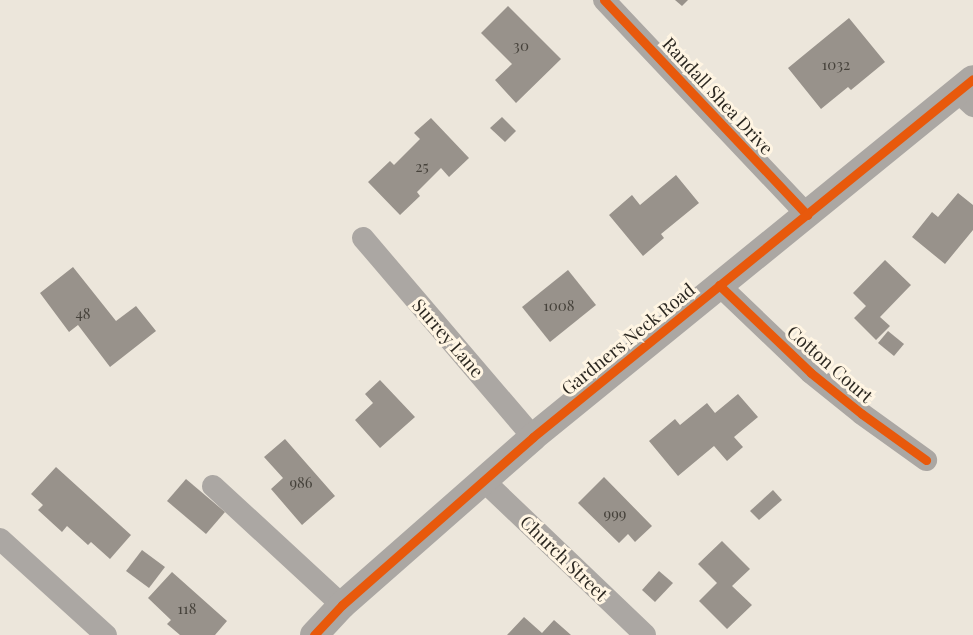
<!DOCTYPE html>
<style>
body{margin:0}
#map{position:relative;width:973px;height:635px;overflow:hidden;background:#ece6db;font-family:"Playfair Display",serif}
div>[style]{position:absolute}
.building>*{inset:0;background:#98928b}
.minor>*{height:22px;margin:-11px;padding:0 11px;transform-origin:11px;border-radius:11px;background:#aba7a3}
.tertiary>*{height:28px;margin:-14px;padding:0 14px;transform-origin:14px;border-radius:14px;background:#aba7a3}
.cycleway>*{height:9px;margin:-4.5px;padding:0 4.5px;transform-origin:4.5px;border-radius:4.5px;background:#e8590c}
span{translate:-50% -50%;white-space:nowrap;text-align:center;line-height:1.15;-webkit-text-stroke:6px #fff5e3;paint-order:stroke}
.number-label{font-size:15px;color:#46423b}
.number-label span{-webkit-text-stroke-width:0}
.street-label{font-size:18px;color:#2b2720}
</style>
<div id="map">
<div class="building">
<div style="clip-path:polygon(675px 0,688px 0,682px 6px)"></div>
<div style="clip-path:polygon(508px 6px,561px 59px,516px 103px,495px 80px,512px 64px,481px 33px)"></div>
<div style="clip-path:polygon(849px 18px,885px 62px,851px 90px,848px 87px,821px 109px,788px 68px)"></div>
<div style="clip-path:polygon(502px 117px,516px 131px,505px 142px,490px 128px)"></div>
<div style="clip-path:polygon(431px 118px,469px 158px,449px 177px,441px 168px,417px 192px,420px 196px,400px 215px,368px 182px,390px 161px,394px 165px,420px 139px,414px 133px)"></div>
<div style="clip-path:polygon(676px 175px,699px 203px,661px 234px,664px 238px,643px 256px,609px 215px,632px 195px,640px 205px)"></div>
<div style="clip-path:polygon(958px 193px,973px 205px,973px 230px,945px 264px,912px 237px,932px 212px,938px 217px)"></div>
<div style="clip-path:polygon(885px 260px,911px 285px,880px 317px,890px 326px,876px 340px,854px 318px,866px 306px,853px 293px)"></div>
<div style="clip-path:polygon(73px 267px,116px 321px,136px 306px,156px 331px,110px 367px,78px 325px,69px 332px,40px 293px)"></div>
<div style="clip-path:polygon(568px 270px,596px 305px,550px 342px,522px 307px)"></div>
<div style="clip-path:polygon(888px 331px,904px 344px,894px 356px,878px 343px)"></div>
<div style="clip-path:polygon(380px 380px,415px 417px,380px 448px,355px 420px,373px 403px,365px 394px)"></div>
<div style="clip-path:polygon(738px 394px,758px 417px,734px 437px,743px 447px,727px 461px,714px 446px,678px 476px,649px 441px,675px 419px,680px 425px,707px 403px,715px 413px)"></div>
<div style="clip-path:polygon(285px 439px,335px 496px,302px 525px,271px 489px,283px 478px,264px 457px)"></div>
<div style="clip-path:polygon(56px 467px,131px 535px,110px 559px,91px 542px,88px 545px,67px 526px,62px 532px,38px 510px,43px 505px,31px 494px)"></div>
<div style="clip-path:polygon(604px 477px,652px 526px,635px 542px,628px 534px,619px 543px,578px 503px)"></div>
<div style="clip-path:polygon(186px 479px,225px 512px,206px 534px,167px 501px)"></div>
<div style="clip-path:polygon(773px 490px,782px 500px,759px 520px,750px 511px)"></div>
<div style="clip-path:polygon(722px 541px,750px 569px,732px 586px,752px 605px,727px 629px,699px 601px,717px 583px,698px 564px)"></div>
<div style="clip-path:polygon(142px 550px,165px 567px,149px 588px,126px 571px)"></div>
<div style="clip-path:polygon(659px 571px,673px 583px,655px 602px,642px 590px)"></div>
<div style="clip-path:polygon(172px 572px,227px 621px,215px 635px,180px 635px,167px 624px,171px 620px,148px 598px)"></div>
<div style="clip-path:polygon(524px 617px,542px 633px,554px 620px,571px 635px,507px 635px)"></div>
</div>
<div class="minor">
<div style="left:604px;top:0;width:296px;rotate:46.6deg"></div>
<div style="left:958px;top:92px;width:21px;rotate:43deg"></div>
<div style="left:363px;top:238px;width:262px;rotate:49.5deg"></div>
<div style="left:719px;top:285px;width:127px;rotate:43.7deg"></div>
<div style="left:811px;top:373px;width:65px;rotate:38.8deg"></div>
<div style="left:862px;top:414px;width:79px;rotate:35.7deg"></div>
<div style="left:483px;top:480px;width:224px;rotate:43.7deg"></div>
<div style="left:213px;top:486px;width:176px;rotate:42.7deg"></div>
<div style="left:0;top:539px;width:143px;rotate:42.2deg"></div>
</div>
<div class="tertiary">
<div style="left:314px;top:635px;width:41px;rotate:-47deg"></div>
<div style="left:342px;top:605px;width:254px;rotate:-41.3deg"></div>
<div style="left:533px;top:437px;width:567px;rotate:-39.13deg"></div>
</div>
<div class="cycleway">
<div style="left:604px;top:0;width:296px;rotate:46.6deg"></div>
<div style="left:719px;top:285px;width:127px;rotate:43.7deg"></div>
<div style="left:811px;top:373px;width:65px;rotate:38.8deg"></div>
<div style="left:862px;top:414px;width:79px;rotate:35.7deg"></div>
<div style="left:314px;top:635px;width:41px;rotate:-47deg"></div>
<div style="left:342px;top:605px;width:254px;rotate:-41.3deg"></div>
<div style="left:533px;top:437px;width:567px;rotate:-39.13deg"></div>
</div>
<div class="number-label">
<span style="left:521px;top:46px">30</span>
<span style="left:836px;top:65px">1032</span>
<span style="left:422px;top:167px">25</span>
<span style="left:559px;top:306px">1008</span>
<span style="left:83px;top:314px">48</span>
<span style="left:301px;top:483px">986</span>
<span style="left:615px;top:514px">999</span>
<span style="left:187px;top:609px">118</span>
</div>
<div class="street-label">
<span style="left:718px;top:96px;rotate:47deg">Randall Shea Drive</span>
<span style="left:448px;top:338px;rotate:49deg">Surrey Lane</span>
<span style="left:628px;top:339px;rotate:-39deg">Gardners Neck Road</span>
<span style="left:830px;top:364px;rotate:41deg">Cotton Court</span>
<span style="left:564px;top:558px;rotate:44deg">Church Street</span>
</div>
</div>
